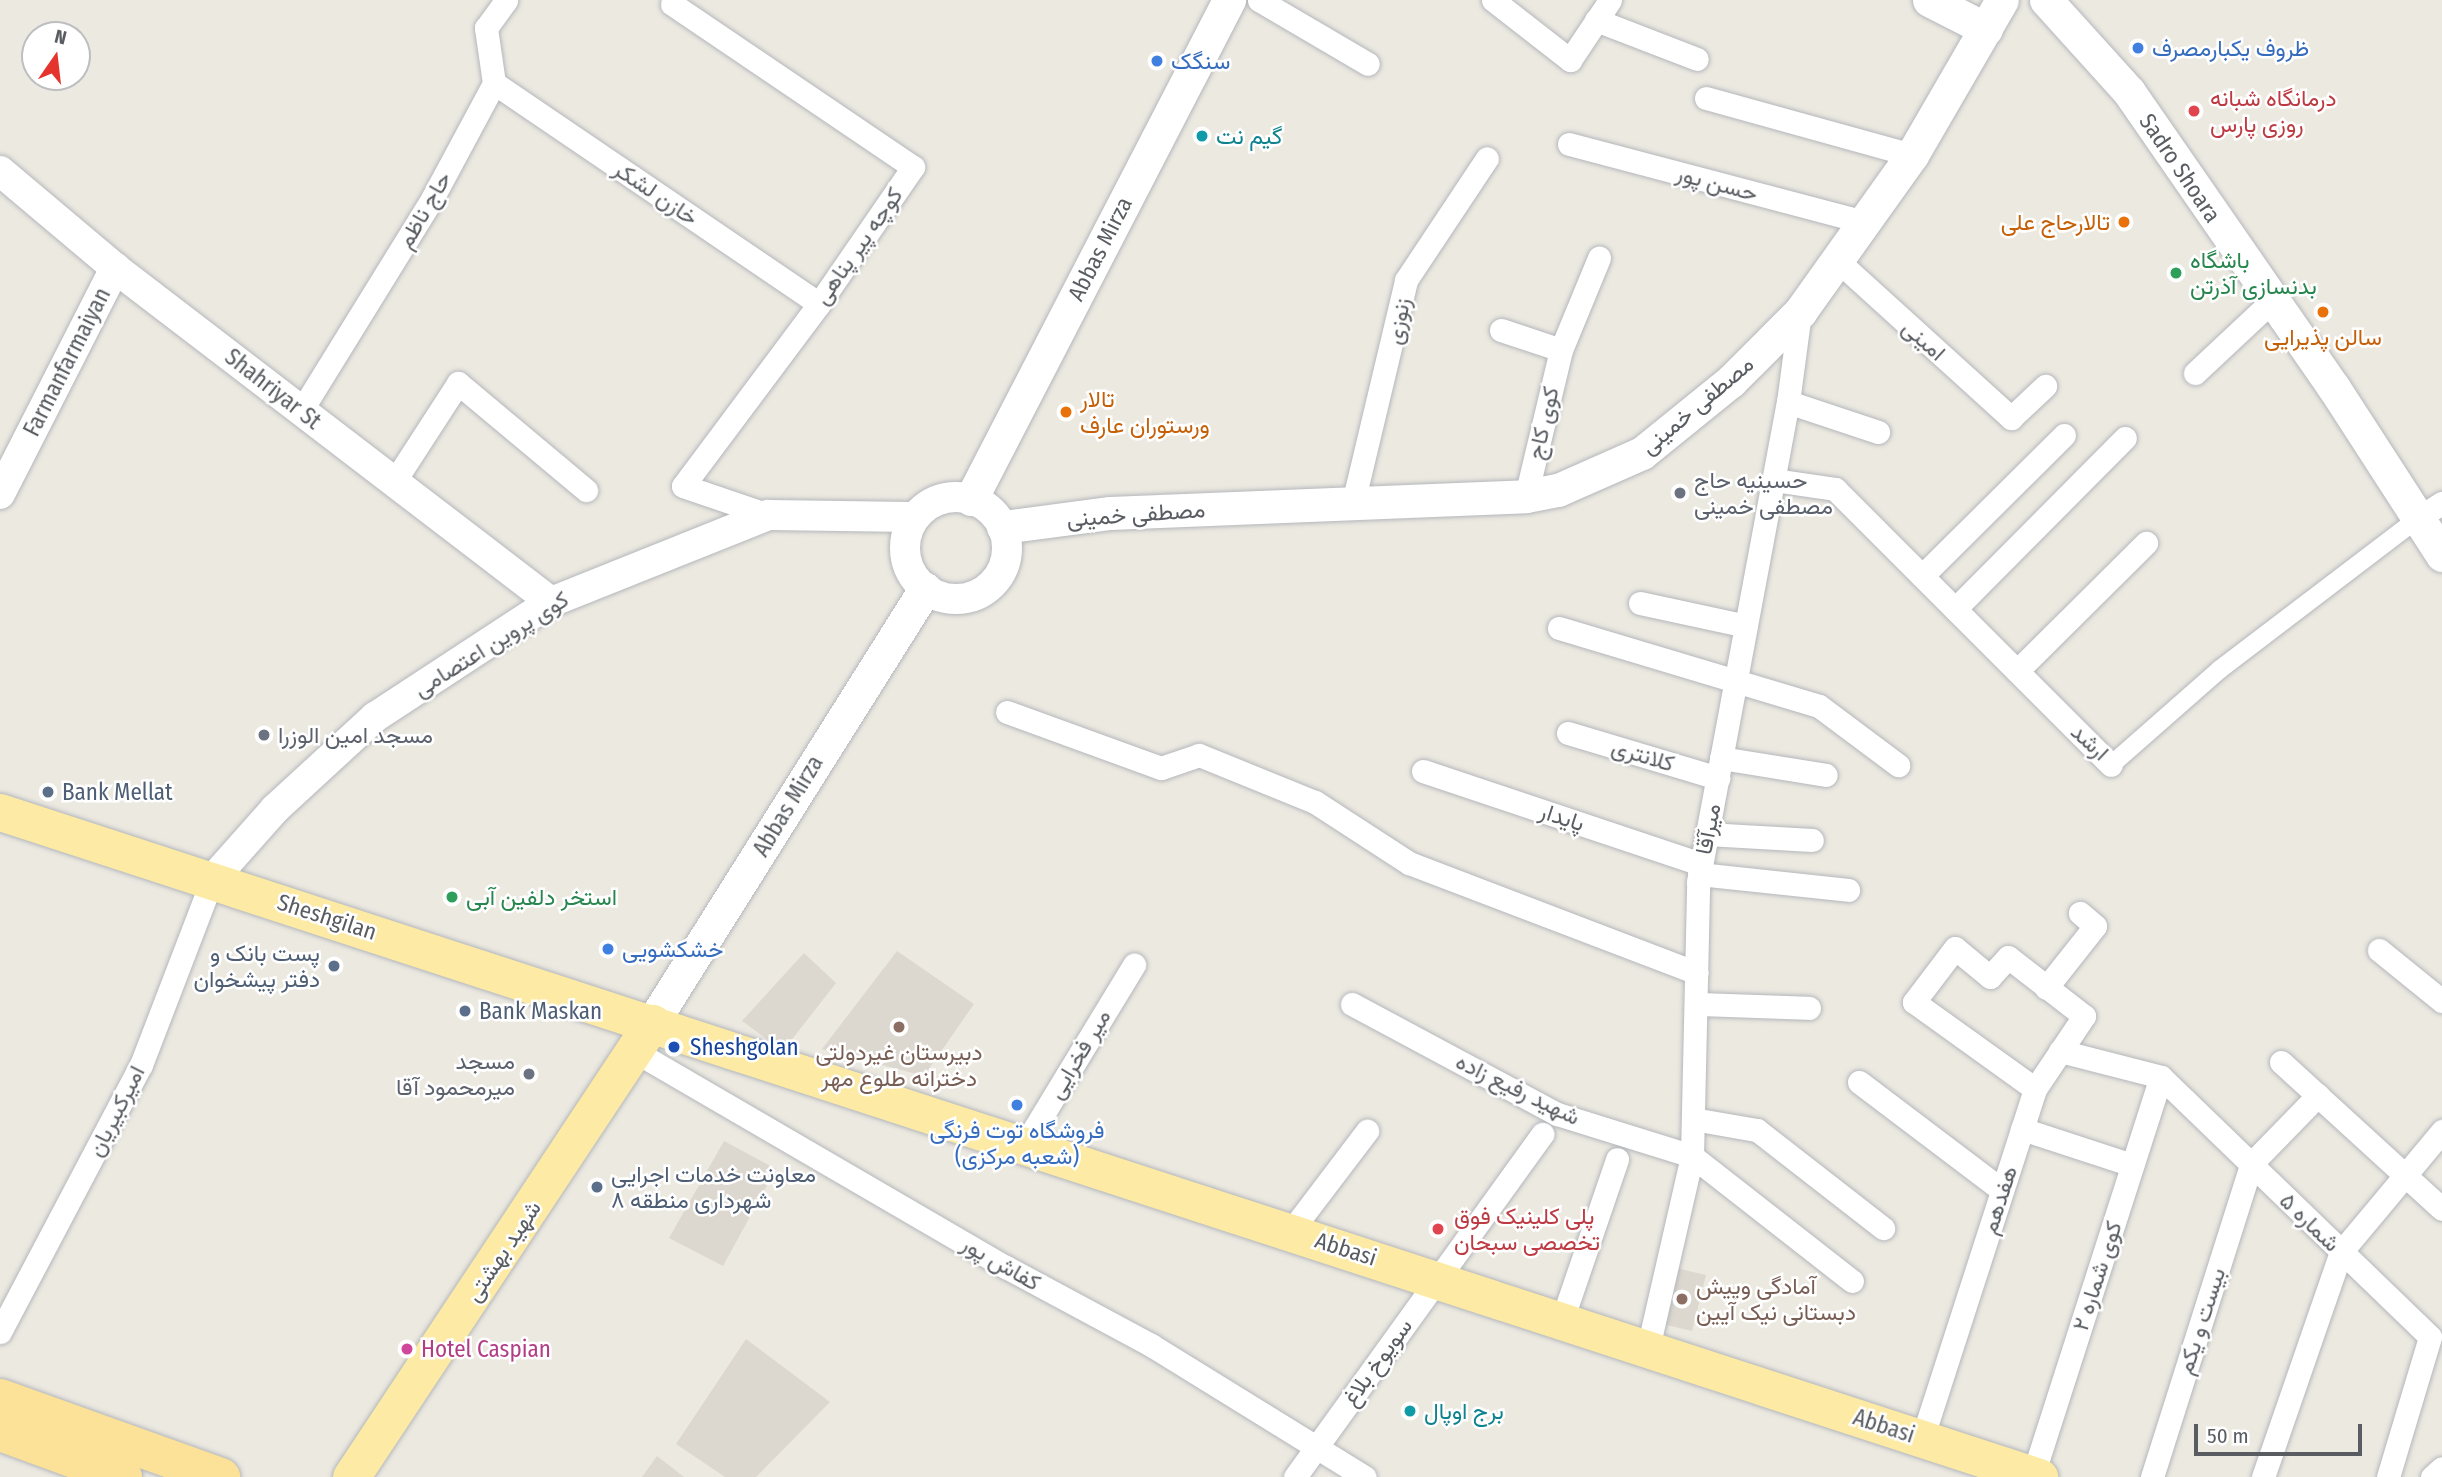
<!DOCTYPE html>
<meta charset="utf-8">
<style>
body{margin:0}
#map{position:relative;width:2442px;height:1477px;overflow:hidden;background:#ece9e1;font-family:"Fira Sans Condensed",Vazirmatn,sans-serif}
div>[style]{position:absolute}
.education>*{inset:0;background:#dcd8cf}
.roads{filter:drop-shadow(0 0 2px #b4b7bb) drop-shadow(0 0 2px #b4b7bb)}
.pedestrian>*{height:18px;margin:-9px;padding:0 9px;transform-origin:9px;border-radius:9px;background:#fff}
.minor>*{height:23px;margin:-11.5px;padding:0 11.5px;transform-origin:11.5px;border-radius:11.5px;background:#fff}
.tertiary>*{height:30px;margin:-15px;padding:0 15px;transform-origin:15px;border-radius:15px;background:#fff}
.tertiary>.ring{margin:-15px;padding:0;box-sizing:content-box;background:none;border:30px solid #fff;border-radius:50%}
.secondary>*{height:33px;margin:-16.5px;padding:0 16.5px;transform-origin:16.5px;border-radius:16.5px;background:#fff}
.primary>*{height:37px;margin:-18.5px;padding:0 18.5px;transform-origin:18.5px;border-radius:18.5px;background:#fdeba5}
.trunk>*{height:38px;margin:-19px;padding:0 19px;transform-origin:19px;border-radius:19px;background:#fce298}
.dots>*{width:19px;height:19px;translate:-50% -50%;box-sizing:border-box;border:4px solid #fff;border-radius:50%}
span{translate:-50% -50%;white-space:nowrap;text-align:center;line-height:1.15;-webkit-text-stroke:5px #fff;paint-order:stroke}
.shop-label{font-size:23px;color:#366cbe}
.left{translate:0 -50%;text-align:left}
.health-label{font-size:23px;color:#be3a42}
.culture-label{font-size:23px;color:#0d838f}
.street-label{font-size:23px;color:#595d62}
.food-label{font-size:23px;color:#c56008}
.right{translate:-100% -50%;text-align:right}
.leisure-label{font-size:23px;color:#27864d}
.worship-label{font-size:23px;color:#5b616d}
.service-label{font-size:23px;color:#4e5e75}
.transit-label{font-size:23px;color:#164399}
.education-label{font-size:23px;color:#785e54}
.hotel-label{font-size:23px;color:#b23c85}
.north{position:absolute;left:21px;top:21px;width:70px;height:70px;box-sizing:border-box;background:#fff;border:2px solid #bdbec0;border-radius:50%;rotate:14deg;font-size:19px;font-weight:700;line-height:28px;text-align:center;color:#595d62}
.north::after{content:'';display:block;margin:auto;width:24px;height:32px;background:#e5342e;clip-path:polygon(50% 0,100% 100%,50% 72%,0 100%)}
.scale{position:absolute;left:2194px;top:1424px;width:168px;height:32px;box-sizing:border-box;border:4px solid #595d62;border-top:0;padding-left:9px;font-size:21px;line-height:24px;white-space:nowrap;color:#595d62;-webkit-text-stroke:5px #fff;paint-order:stroke}
</style>
<div id="map">
<div class="education">
<div style="clip-path:polygon(897px 951px,974px 1004px,924px 1076px,822px 1049px)"></div>
<div style="clip-path:polygon(804px 953px,836px 983px,783px 1051px,742px 1021px)"></div>
<div style="clip-path:polygon(724px 1141px,776px 1169px,723px 1266px,669px 1238px)"></div>
<div style="clip-path:polygon(1672px 1267px,1706px 1275px,1692px 1331px,1658px 1323px)"></div>
<div style="clip-path:polygon(746px 1339px,830px 1402px,756px 1477px,725px 1477px,676px 1444px)"></div>
<div style="clip-path:polygon(657px 1456px,684px 1477px,642px 1477px)"></div>
</div>
<div class="roads">
<div class="pedestrian">
<div style="left:2111px;top:765px;width:144px;rotate:-41.3deg"></div>
<div style="left:2219px;top:670px;width:249px;rotate:-37.3deg"></div>
</div>
<div class="minor">
<div style="left:1259px;top:0;width:126px;rotate:30.4deg"></div>
<div style="left:1493px;top:0;width:98px;rotate:37.9deg"></div>
<div style="left:1570px;top:60px;width:72px;rotate:-56.3deg"></div>
<div style="left:672px;top:4px;width:291px;rotate:34.1deg"></div>
<div style="left:913px;top:167px;width:166px;rotate:124.5deg"></div>
<div style="left:819px;top:304px;width:227px;rotate:126.8deg"></div>
<div style="left:683px;top:486px;width:90px;rotate:18.8deg"></div>
<div style="left:1596px;top:20px;width:108px;rotate:21.1deg"></div>
<div style="left:494px;top:83px;width:393px;rotate:34.2deg"></div>
<div style="left:1706px;top:98px;width:214px;rotate:15.5deg"></div>
<div style="left:1569px;top:144px;width:306px;rotate:14.8deg"></div>
<div style="left:1838px;top:261px;width:234px;rotate:42.2deg"></div>
<div style="left:2011px;top:418px;width:47px;rotate:-43.3deg"></div>
<div style="left:1501px;top:330px;width:63px;rotate:18.4deg"></div>
<div style="left:1561px;top:350px;width:150px;rotate:103.5deg"></div>
<div style="left:1561px;top:350px;width:100px;rotate:-67.6deg"></div>
<div style="left:2195px;top:373px;width:105px;rotate:-43.1deg"></div>
<div style="left:1788px;top:402px;width:95px;rotate:18.4deg"></div>
<div style="left:301px;top:411px;width:251px;rotate:-58.3deg"></div>
<div style="left:433px;top:197px;width:129px;rotate:-61.8deg"></div>
<div style="left:494px;top:83px;width:56px;rotate:-98.3deg"></div>
<div style="left:486px;top:28px;width:34px;rotate:-54deg"></div>
<div style="left:1774px;top:480px;width:62px;rotate:8.4deg"></div>
<div style="left:1835px;top:489px;width:390px;rotate:45deg"></div>
<div style="left:394px;top:482px;width:118px;rotate:-57.1deg"></div>
<div style="left:458px;top:383px;width:167px;rotate:39.9deg"></div>
<div style="left:1353px;top:503px;width:229px;rotate:-76.6deg"></div>
<div style="left:1406px;top:280px;width:146px;rotate:-56.4deg"></div>
<div style="left:2417px;top:519px;width:30px;rotate:-33deg"></div>
<div style="left:1922px;top:576px;width:200px;rotate:-44.8deg"></div>
<div style="left:1640px;top:603px;width:108px;rotate:12.2deg"></div>
<div style="left:1955px;top:609px;width:241px;rotate:-45.2deg"></div>
<div style="left:1559px;top:628px;width:271px;rotate:16.7deg"></div>
<div style="left:1819px;top:706px;width:99px;rotate:36.8deg"></div>
<div style="left:2017px;top:671px;width:182px;rotate:-44.8deg"></div>
<div style="left:1007px;top:712px;width:164px;rotate:20deg"></div>
<div style="left:1161px;top:768px;width:40px;rotate:-18.9deg"></div>
<div style="left:1199px;top:755px;width:125px;rotate:22.1deg"></div>
<div style="left:1315px;top:802px;width:112px;rotate:33deg"></div>
<div style="left:1409px;top:863px;width:308px;rotate:20.9deg"></div>
<div style="left:1568px;top:733px;width:157px;rotate:16.7deg"></div>
<div style="left:1721px;top:758px;width:106px;rotate:9.2deg"></div>
<div style="left:1423px;top:771px;width:293px;rotate:18.5deg"></div>
<div style="left:1707px;top:834px;width:105px;rotate:3.3deg"></div>
<div style="left:1699px;top:874px;width:150px;rotate:6.1deg"></div>
<div style="left:2379px;top:950px;width:81px;rotate:39deg"></div>
<div style="left:2046px;top:988px;width:79px;rotate:-51.7deg"></div>
<div style="left:2095px;top:926px;width:20px;rotate:-139deg"></div>
<div style="left:1352px;top:1004px;width:233px;rotate:28.2deg"></div>
<div style="left:1557px;top:1114px;width:141px;rotate:17.3deg"></div>
<div style="left:1692px;top:1156px;width:203px;rotate:38deg"></div>
<div style="left:1697px;top:1004px;width:112px;rotate:2deg"></div>
<div style="left:2060px;top:1051px;width:104px;rotate:14.4deg"></div>
<div style="left:2161px;top:1077px;width:374px;rotate:44deg"></div>
<div style="left:2430px;top:1337px;width:146px;rotate:106.7deg"></div>
<div style="left:636px;top:1052px;width:428px;rotate:30.2deg"></div>
<div style="left:1006px;top:1267px;width:165px;rotate:28.3deg"></div>
<div style="left:1151px;top:1345px;width:251px;rotate:31.7deg"></div>
<div style="left:2281px;top:1062px;width:218px;rotate:42.4deg"></div>
<div style="left:1859px;top:1082px;width:179px;rotate:37.1deg"></div>
<div style="left:1693px;top:1119px;width:65px;rotate:9.8deg"></div>
<div style="left:1757px;top:1130px;width:160px;rotate:37.9deg"></div>
<div style="left:2022px;top:1129px;width:116px;rotate:18.1deg"></div>
<div style="left:1025px;top:1144px;width:210px;rotate:-58.7deg"></div>
<div style="left:1291px;top:1231px;width:126px;rotate:-52.8deg"></div>
<div style="left:1562px;top:1320px;width:170px;rotate:-71.1deg"></div>
<div style="left:0;top:1332px;width:302px;rotate:-62.2deg"></div>
<div style="left:141px;top:1065px;width:198px;rotate:-69deg"></div>
<div style="left:1648px;top:1348px;width:197px;rotate:-77.1deg"></div>
<div style="left:1692px;top:1156px;width:274px;rotate:-88.7deg"></div>
<div style="left:1698px;top:882px;width:488px;rotate:-79.4deg"></div>
<div style="left:1788px;top:402px;width:91px;rotate:-82.4deg"></div>
<div style="left:1922px;top:1439px;width:368px;rotate:-72.1deg"></div>
<div style="left:2035px;top:1089px;width:88px;rotate:-56.1deg"></div>
<div style="left:2084px;top:1016px;width:96px;rotate:-142.2deg"></div>
<div style="left:2008px;top:957px;width:27px;rotate:132deg"></div>
<div style="left:1990px;top:977px;width:45px;rotate:-140.4deg"></div>
<div style="left:1955px;top:948px;width:68px;rotate:127.2deg"></div>
<div style="left:1914px;top:1002px;width:149px;rotate:35.7deg"></div>
<div style="left:2033px;top:1475px;width:418px;rotate:-72.2deg"></div>
<div style="left:1295px;top:1477px;width:423px;rotate:-54.2deg"></div>
<div style="left:2152px;top:1477px;width:328px;rotate:-72.4deg"></div>
<div style="left:2251px;top:1164px;width:96px;rotate:-45.8deg"></div>
<div style="left:2263px;top:1477px;width:238px;rotate:-70.9deg"></div>
<div style="left:2341px;top:1252px;width:158px;rotate:-50.1deg"></div>
<div style="left:2432px;top:1477px;width:13px;rotate:-42deg"></div>
</div>
<div class="tertiary">
<div style="left:0;top:171px;width:150px;rotate:40.1deg"></div>
<div style="left:115px;top:268px;width:549px;rotate:37.45deg"></div>
<div style="left:0;top:494px;width:254px;rotate:-63deg"></div>
<div class="ring" style="left:905px;top:497px;width:72px;height:72px"></div>
<div style="left:212px;top:880px;width:95px;rotate:-48.4deg"></div>
<div style="left:275px;top:809px;width:136px;rotate:-42.6deg"></div>
<div style="left:375px;top:717px;width:210px;rotate:-33.2deg"></div>
<div style="left:551px;top:602px;width:234px;rotate:-21.8deg"></div>
<div style="left:768px;top:515px;width:146px;rotate:0.8deg"></div>
</div>
<div class="secondary">
<div style="left:1929px;top:0;width:64px;rotate:27deg"></div>
<div style="left:2046px;top:0;width:124px;rotate:47.9deg"></div>
<div style="left:2129px;top:92px;width:360px;rotate:55.3deg"></div>
<div style="left:2334px;top:388px;width:199px;rotate:57.1deg"></div>
<div style="left:971px;top:499px;width:562px;rotate:-62.66deg"></div>
<div style="left:1003px;top:527px;width:108px;rotate:-7.5deg"></div>
<div style="left:1110px;top:513px;width:416px;rotate:-2.3deg"></div>
<div style="left:1526px;top:496px;width:33px;rotate:-11deg"></div>
<div style="left:1558px;top:490px;width:92px;rotate:-23.8deg"></div>
<div style="left:1642px;top:453px;width:114px;rotate:-39deg"></div>
<div style="left:1731px;top:381px;width:98px;rotate:-45deg"></div>
<div style="left:1800px;top:312px;width:193px;rotate:-54.5deg"></div>
<div style="left:1912px;top:155px;width:179px;rotate:-59.9deg"></div>
<div style="left:652px;top:1023px;width:513px;rotate:-57.83deg"></div>
</div>
<div class="primary">
<div style="left:0;top:812px;width:2145px;rotate:18.06deg"></div>
<div style="left:351px;top:1477px;width:545px;rotate:-56.46deg"></div>
</div>
<div class="trunk">
<div style="left:0;top:1398px;width:235px;rotate:19.7deg"></div>
<div style="left:0;top:1432px;width:131px;rotate:20.1deg"></div>
</div>
</div>
<div class="dots">
<div style="left:2138px;top:48px;background:#3f7fe0"></div>
<div style="left:1157px;top:61px;background:#3f7fe0"></div>
<div style="left:2194px;top:111px;background:#e0444e"></div>
<div style="left:1202px;top:136px;background:#0f9aa8"></div>
<div style="left:2124px;top:222px;background:#e8710a"></div>
<div style="left:2176px;top:273px;background:#2e9e5b"></div>
<div style="left:2323px;top:312px;background:#e8710a"></div>
<div style="left:1066px;top:412px;background:#e8710a"></div>
<div style="left:1680px;top:493px;background:#6b7280"></div>
<div style="left:264px;top:735px;background:#6b7280"></div>
<div style="left:48px;top:792px;background:#5c6f8a"></div>
<div style="left:452px;top:897px;background:#2e9e5b"></div>
<div style="left:608px;top:949px;background:#3f7fe0"></div>
<div style="left:334px;top:966px;background:#5c6f8a"></div>
<div style="left:465px;top:1011px;background:#5c6f8a"></div>
<div style="left:899px;top:1027px;background:#8d6e63"></div>
<div style="left:674px;top:1047px;background:#1a4fb4"></div>
<div style="left:529px;top:1074px;background:#6b7280"></div>
<div style="left:1017px;top:1105px;background:#3f7fe0"></div>
<div style="left:597px;top:1187px;background:#5c6f8a"></div>
<div style="left:1438px;top:1229px;background:#e0444e"></div>
<div style="left:1682px;top:1299px;background:#8d6e63"></div>
<div style="left:407px;top:1349px;background:#d1479c"></div>
<div style="left:1410px;top:1411px;background:#0f9aa8"></div>
</div>
<div class="shop-label">
<span class="left" style="left:2152px;top:48px">ظروف یکبارمصرف</span>
<span class="left" style="left:1171px;top:61px">سنگک</span>
<span class="left" style="left:622px;top:949px">خشکشویی</span>
<span style="left:1017px;top:1143px">فروشگاه توت فرنگی<br>(شعبه مرکزی)</span>
</div>
<div class="health-label">
<span class="left" style="left:2210px;top:111px">درمانگاه شبانه<br>روزی پارس</span>
<span class="left" style="left:1454px;top:1229px">پلی کلینیک فوق<br>تخصصی سبحان</span>
</div>
<div class="culture-label">
<span class="left" style="left:1216px;top:136px">گیم نت</span>
<span class="left" style="left:1424px;top:1411px">برج اوپال</span>
</div>
<div class="street-label">
<span style="left:2180px;top:168px;rotate:56deg">Sadro Shoara</span>
<span style="left:1717px;top:183px;rotate:15deg">حسن پور</span>
<span style="left:656px;top:193px;rotate:34deg">خازن لشکر</span>
<span style="left:424px;top:210px;rotate:-60deg">حاج ناظم</span>
<span style="left:858px;top:246px;rotate:-55deg">کوچه پیر پناهی</span>
<span style="left:1100px;top:249px;rotate:-63deg">Abbas Mirza</span>
<span style="left:1398px;top:321px;rotate:-78deg">زنوزی</span>
<span style="left:1924px;top:340px;rotate:42deg">امینی</span>
<span style="left:67px;top:362px;rotate:-63deg">Farmanfarmaiyan</span>
<span style="left:273px;top:389px;rotate:38deg">Shahriyar St</span>
<span style="left:1697px;top:405px;rotate:-40deg">مصطفی خمینی</span>
<span style="left:1543px;top:423px;rotate:-77deg">کوی کاج</span>
<span style="left:1136px;top:514px;rotate:-4deg">مصطفی خمینی</span>
<span style="left:491px;top:644px;rotate:-32deg">کوی پروین اعتصامی</span>
<span style="left:2090px;top:742px;rotate:43deg">ارشد</span>
<span style="left:1643px;top:755px;rotate:17deg">کلانتری</span>
<span style="left:788px;top:806px;rotate:-59deg">Abbas Mirza</span>
<span style="left:1562px;top:817px;rotate:18deg">پایدار</span>
<span style="left:1708px;top:829px;rotate:-79deg">میرآقا</span>
<span style="left:327px;top:917px;rotate:18deg">Sheshgilan</span>
<span style="left:1079px;top:1054px;rotate:-59deg">میر فخرایی</span>
<span style="left:1518px;top:1089px;rotate:26deg">شهید رفیع زاده</span>
<span style="left:116px;top:1111px;rotate:-63deg">امیرکبیریان</span>
<span style="left:1999px;top:1200px;rotate:-72deg">هفدهم</span>
<span style="left:2310px;top:1222px;rotate:44deg">شماره ۵</span>
<span style="left:1346px;top:1249px;rotate:18deg">Abbasi</span>
<span style="left:503px;top:1251px;rotate:-56deg">شهید بهشتى</span>
<span style="left:1001px;top:1263px;rotate:30deg">کفاش پور</span>
<span style="left:2097px;top:1276px;rotate:-72deg">کوی شماره ۲</span>
<span style="left:2201px;top:1321px;rotate:-72deg">بیست و یکم</span>
<span style="left:1377px;top:1362px;rotate:-54deg">سویوخ بلاغ</span>
<span style="left:1884px;top:1426px;rotate:18deg">Abbasi</span>
</div>
<div class="food-label">
<span class="right" style="left:2110px;top:222px">تالارحاج علی</span>
<span style="left:2323px;top:337px">سالن پذیرایی</span>
<span class="left" style="left:1080px;top:412px">تالار<br>ورستوران عارف</span>
</div>
<div class="leisure-label">
<span class="left" style="left:2190px;top:273px">باشگاه<br>بدنسازی آذرتن</span>
<span class="left" style="left:466px;top:897px">استخر دلفین آبی</span>
</div>
<div class="worship-label">
<span class="left" style="left:1694px;top:493px">حسینیه حاج<br>مصطفی خمینی</span>
<span class="left" style="left:278px;top:735px">مسجد امین الوزرا</span>
<span class="right" style="left:515px;top:1074px">مسجد<br>میرمحمود آقا</span>
</div>
<div class="service-label">
<span class="left" style="left:62px;top:792px">Bank Mellat</span>
<span class="right" style="left:320px;top:966px">پست بانک و<br>دفتر پیشخوان</span>
<span class="left" style="left:479px;top:1011px">Bank Maskan</span>
<span class="left" style="left:611px;top:1187px">معاونت خدمات اجرایی<br>شهرداری منطقه ۸</span>
</div>
<div class="transit-label">
<span class="left" style="left:690px;top:1047px">Sheshgolan</span>
</div>
<div class="education-label">
<span style="left:899px;top:1065px">دبیرستان غیردولتی<br>دخترانه طلوع مهر</span>
<span class="left" style="left:1696px;top:1299px">آمادگی وپیش<br>دبستانی نیک آیین</span>
</div>
<div class="hotel-label">
<span class="left" style="left:421px;top:1349px">Hotel Caspian</span>
</div>
<div class="north">N</div>
<div class="scale">50 m</div>
</div>
